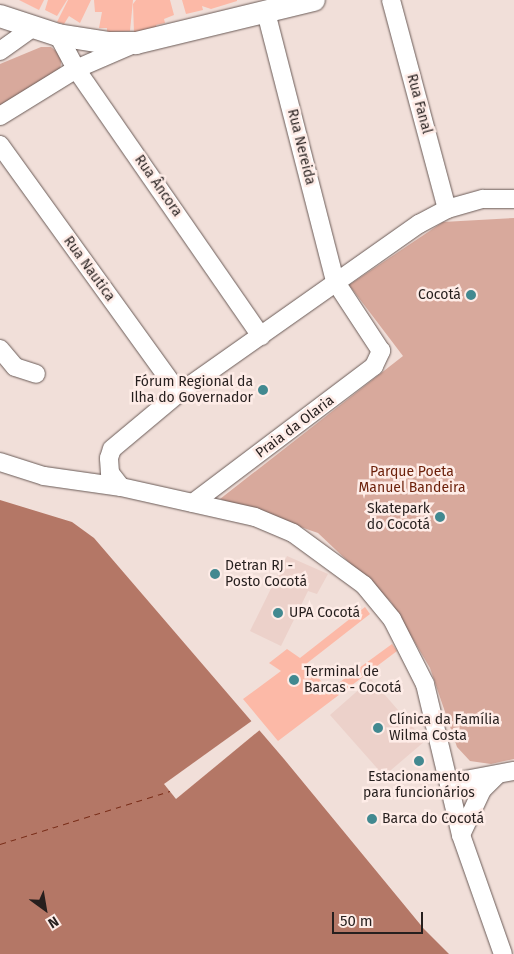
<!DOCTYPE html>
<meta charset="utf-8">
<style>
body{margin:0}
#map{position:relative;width:514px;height:954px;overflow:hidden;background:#f1dfd9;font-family:"Fira Sans",sans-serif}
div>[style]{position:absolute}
.built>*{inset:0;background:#ecd1ca}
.green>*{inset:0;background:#d8a99c}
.water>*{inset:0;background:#b47766}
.pier>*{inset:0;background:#f1dfd9}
.ferry>*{height:1px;margin-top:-0.5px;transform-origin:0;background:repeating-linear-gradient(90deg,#792d18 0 6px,transparent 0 11px)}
.building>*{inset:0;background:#fcb9a7}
.roads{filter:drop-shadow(0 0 1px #6a5b57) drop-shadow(0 0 1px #6a5b57)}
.minor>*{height:18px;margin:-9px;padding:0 9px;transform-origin:9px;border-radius:9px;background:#fff}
.major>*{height:22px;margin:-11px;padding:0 11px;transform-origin:11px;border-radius:11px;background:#fff}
.dots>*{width:14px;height:14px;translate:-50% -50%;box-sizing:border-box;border:2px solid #feece7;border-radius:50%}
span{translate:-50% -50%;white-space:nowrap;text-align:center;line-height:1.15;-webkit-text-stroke:5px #feece7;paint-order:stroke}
.street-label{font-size:14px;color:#261f1e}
.poi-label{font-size:14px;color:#261f1e}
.right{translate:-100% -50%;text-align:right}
.left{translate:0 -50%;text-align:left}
.park-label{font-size:14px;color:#6b1f09}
.north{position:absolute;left:20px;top:884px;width:50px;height:50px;-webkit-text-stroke:4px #feece7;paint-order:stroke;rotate:148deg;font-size:14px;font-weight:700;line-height:20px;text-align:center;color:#261f1e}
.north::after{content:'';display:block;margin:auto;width:18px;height:22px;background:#261f1e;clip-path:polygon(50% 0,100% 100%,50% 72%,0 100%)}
.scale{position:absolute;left:332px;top:912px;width:91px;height:22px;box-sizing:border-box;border:2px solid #261f1e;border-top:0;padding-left:6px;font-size:15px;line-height:18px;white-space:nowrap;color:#261f1e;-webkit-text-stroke:4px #feece7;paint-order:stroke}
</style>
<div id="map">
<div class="built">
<div style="clip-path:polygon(287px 556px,328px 574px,317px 594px,308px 591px,281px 646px,250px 631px)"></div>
<div style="clip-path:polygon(371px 679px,425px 741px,384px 776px,330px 715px)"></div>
</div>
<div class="green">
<div style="clip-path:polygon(41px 47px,51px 47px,62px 56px,60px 70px,0 111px,0 64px)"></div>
<div style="clip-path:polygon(514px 218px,514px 759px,491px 764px,470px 761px,457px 747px,430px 668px,391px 602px,318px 533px,220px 499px,403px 356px,349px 285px,443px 222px)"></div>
</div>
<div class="water">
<div style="clip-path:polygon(0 500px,72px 522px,94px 538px,284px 759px,424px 929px,449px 954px,0 954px)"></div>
</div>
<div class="pier">
<div style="clip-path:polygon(253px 720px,261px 729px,176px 799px,164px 784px)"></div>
</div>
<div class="ferry">
<div style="left:0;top:844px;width:178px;rotate:-17.3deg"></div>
</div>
<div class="building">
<div style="clip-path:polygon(19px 0,44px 0,39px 10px)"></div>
<div style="clip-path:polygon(48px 0,67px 0,57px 16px,45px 10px)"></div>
<div style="clip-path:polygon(68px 0,91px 0,80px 23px,69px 16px,64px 24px,57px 22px)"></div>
<div style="clip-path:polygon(94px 0,133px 0,130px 31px,107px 32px,107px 28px,99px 28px,102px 12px,95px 12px)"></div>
<div style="clip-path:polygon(136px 0,170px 0,174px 15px,164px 19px,165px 23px,156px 25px,157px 29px,134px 33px,133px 4px)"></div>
<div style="clip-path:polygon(182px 0,237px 0,237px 1px,211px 9px,202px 6px,203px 10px,186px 14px)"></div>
<div style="clip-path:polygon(365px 607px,370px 614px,306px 664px,329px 690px,392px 644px,397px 651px,278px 741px,243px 699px,281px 671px,269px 663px,287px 649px,300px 658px)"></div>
</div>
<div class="roads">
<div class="minor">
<div style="left:391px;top:0;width:216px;rotate:75deg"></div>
<div style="left:58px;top:35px;width:38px;rotate:62deg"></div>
<div style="left:76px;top:69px;width:325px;rotate:55.3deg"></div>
<div style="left:0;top:51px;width:43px;rotate:-35.5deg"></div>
<div style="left:0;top:116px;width:89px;rotate:-31.7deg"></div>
<div style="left:76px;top:69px;width:58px;rotate:-23.5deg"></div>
<div style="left:0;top:145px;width:306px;rotate:54.2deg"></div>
<div style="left:0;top:349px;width:23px;rotate:50deg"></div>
<div style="left:15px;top:367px;width:22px;rotate:18deg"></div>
<div style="left:0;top:462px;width:46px;rotate:17.7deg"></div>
<div style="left:44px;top:476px;width:78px;rotate:8.1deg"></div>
<div style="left:121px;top:487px;width:137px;rotate:12.6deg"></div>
<div style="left:255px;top:517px;width:41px;rotate:22.8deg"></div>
<div style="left:293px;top:533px;width:88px;rotate:36.2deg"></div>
<div style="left:364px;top:585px;width:44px;rotate:50.5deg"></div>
<div style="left:392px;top:619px;width:73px;rotate:63.1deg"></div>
<div style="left:425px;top:684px;width:155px;rotate:76.6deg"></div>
<div style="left:461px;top:835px;width:126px;rotate:70.6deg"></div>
<div style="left:121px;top:487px;width:18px;rotate:-128deg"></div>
<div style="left:110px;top:473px;width:15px;rotate:-94deg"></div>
<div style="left:109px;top:458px;width:9px;rotate:-72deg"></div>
<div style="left:112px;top:449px;width:87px;rotate:-39.9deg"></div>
<div style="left:179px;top:393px;width:294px;rotate:-35.2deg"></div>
<div style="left:419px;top:224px;width:32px;rotate:-28deg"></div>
<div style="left:447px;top:209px;width:37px;rotate:-16deg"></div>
<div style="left:483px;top:199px;width:31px"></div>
<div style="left:193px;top:503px;width:227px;rotate:-37.1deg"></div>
<div style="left:374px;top:366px;width:17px;rotate:-65deg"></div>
<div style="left:381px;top:351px;width:84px;rotate:-123.3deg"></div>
<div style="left:335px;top:281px;width:277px;rotate:-104.4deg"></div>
<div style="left:449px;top:783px;width:66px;rotate:-10.5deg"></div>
<div style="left:461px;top:835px;width:50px;rotate:-65deg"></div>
<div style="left:482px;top:790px;width:20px;rotate:-45deg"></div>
</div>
<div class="major">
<div style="left:0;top:16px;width:61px;rotate:18.1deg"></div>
<div style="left:58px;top:35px;width:52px;rotate:8.9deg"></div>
<div style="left:109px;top:43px;width:27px"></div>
<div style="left:136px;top:43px;width:183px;rotate:-13.6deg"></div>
</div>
</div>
<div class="dots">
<div style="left:471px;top:295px;background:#428990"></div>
<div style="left:263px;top:390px;background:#428990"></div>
<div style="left:440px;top:517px;background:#428990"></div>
<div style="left:215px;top:574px;background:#428990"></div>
<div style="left:278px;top:613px;background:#428990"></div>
<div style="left:294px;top:680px;background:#428990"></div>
<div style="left:378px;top:728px;background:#428990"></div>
<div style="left:419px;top:761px;background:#428990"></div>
<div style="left:372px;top:819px;background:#428990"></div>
</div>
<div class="street-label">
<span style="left:419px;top:104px;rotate:75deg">Rua Fanal</span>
<span style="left:301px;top:147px;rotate:76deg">Rua Nereida</span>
<span style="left:158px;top:186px;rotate:55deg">Rua Âncora</span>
<span style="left:89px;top:269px;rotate:54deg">Rua Nautica</span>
<span style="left:295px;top:427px;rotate:-37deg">Praia da Olaria</span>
</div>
<div class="poi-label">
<span class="right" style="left:461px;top:295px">Cocotá</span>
<span class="right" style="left:253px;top:390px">Fórum Regional da<br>Ilha do Governador</span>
<span class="right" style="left:430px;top:517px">Skatepark<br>do Cocotá</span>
<span class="left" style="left:225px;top:574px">Detran RJ -<br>Posto Cocotá</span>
<span class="left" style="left:289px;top:613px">UPA Cocotá</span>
<span class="left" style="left:304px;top:680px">Terminal de<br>Barcas - Cocotá</span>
<span class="left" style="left:389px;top:728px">Clínica da Família<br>Wilma Costa</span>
<span style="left:419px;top:785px">Estacionamento<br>para funcionários</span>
<span class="left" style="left:382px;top:819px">Barca do Cocotá</span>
</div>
<div class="park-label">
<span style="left:412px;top:480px">Parque Poeta<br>Manuel Bandeira</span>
</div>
<div class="north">N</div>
<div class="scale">50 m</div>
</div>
